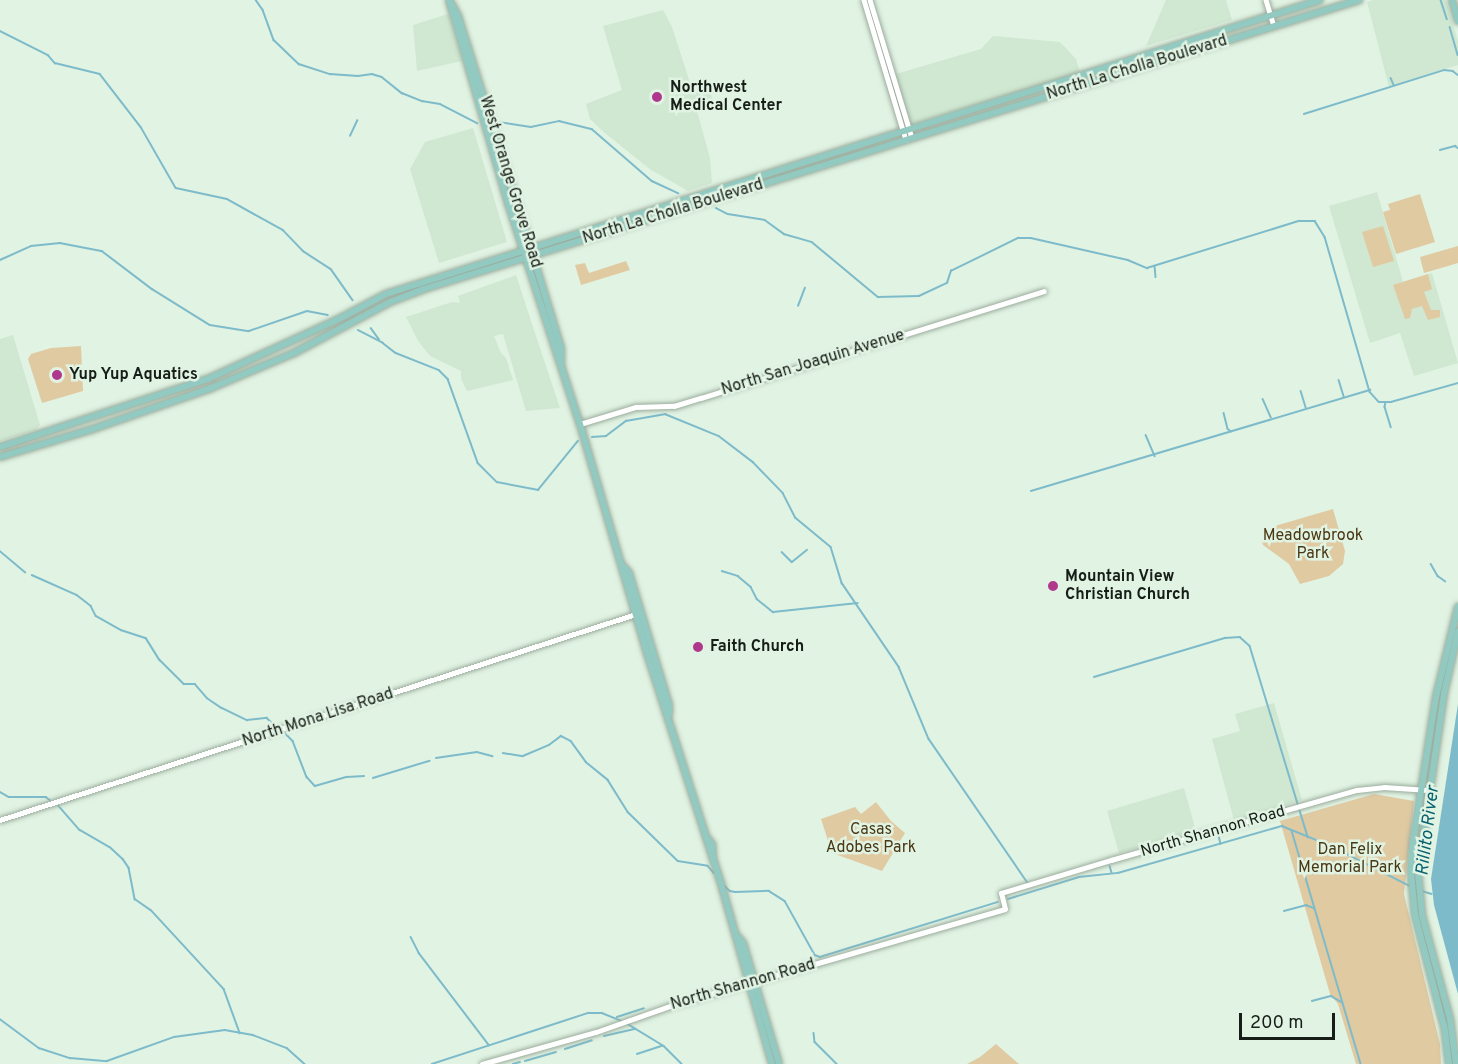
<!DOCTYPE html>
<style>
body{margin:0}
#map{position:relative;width:1458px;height:1064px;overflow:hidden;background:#e1f3e3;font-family:Overpass,sans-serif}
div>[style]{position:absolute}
.built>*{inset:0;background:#d0e8d2}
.green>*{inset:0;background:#e0caa2}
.water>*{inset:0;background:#7dbbca}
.stream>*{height:1.5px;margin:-0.75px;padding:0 0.75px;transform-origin:0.75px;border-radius:0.75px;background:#7dbbca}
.roads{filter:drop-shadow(0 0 2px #9bac9d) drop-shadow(0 0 2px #9bac9d)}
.minor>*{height:4.5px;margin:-2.25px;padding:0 2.25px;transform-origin:2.25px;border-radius:2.25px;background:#fff}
.major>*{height:6px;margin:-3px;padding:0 3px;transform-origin:3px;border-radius:3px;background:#92cac1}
.dots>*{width:16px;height:16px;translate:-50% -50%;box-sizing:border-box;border:3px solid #e1f3e3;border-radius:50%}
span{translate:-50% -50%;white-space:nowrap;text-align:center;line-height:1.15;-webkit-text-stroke:5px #e1f3e3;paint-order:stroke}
.street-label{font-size:16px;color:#171e18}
.poi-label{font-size:16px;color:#171e18;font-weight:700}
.left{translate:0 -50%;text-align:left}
.park-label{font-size:16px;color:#4a3713}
.water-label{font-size:18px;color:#076170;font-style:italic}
.scale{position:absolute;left:1239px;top:1013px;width:96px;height:27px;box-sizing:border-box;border:3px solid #171e18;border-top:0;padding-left:8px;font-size:18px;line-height:21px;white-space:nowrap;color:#171e18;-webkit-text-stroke:4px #e1f3e3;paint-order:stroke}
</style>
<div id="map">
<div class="built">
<div style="clip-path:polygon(1166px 0,1226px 0,1232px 20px,1146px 46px)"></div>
<div style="clip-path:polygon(1373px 0,1446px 0,1458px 41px,1458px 65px,1389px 87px,1367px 2px)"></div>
<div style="clip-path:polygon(663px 10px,672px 27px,693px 92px,705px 90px,710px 92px,714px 104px,697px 111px,710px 158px,712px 183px,688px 191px,651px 170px,606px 134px,590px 119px,586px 104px,622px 90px,603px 26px)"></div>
<div style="clip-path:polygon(448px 14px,462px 61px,417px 71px,413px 25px)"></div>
<div style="clip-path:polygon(993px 36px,1060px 42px,1076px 59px,1080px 73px,911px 124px,896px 74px,981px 49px)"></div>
<div style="clip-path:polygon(473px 128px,507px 242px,439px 263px,410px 169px,425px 142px)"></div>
<div style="clip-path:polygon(1377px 192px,1403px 282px,1432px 273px,1458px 363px,1414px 376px,1400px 333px,1370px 343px,1329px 206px)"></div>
<div style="clip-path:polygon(516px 275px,532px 324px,560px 408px,526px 411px,503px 334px,494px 336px,501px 353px,506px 358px,513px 380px,467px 391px,461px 379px,461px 371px,430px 356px,418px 341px,406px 317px,452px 302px,460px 303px,458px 296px)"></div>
<div style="clip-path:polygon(13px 335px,40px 425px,36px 430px,0 441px,0 339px)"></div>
<div style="clip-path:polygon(1274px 703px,1302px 800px,1234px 820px,1212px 739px,1240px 731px,1235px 714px)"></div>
<div style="clip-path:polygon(1184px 788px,1196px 831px,1119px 853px,1107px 811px)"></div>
</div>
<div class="green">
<div style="clip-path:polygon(1420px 194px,1435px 242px,1396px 254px,1383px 212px,1390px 210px,1388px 204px)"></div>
<div style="clip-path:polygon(1383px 226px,1394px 261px,1373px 267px,1362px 232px)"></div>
<div style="clip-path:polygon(1458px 246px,1458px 263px,1424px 273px,1420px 257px)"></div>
<div style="clip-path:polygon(626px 261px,630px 270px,581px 285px,575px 265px,585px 263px,589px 273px)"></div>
<div style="clip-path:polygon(1428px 274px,1432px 289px,1424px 292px,1431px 310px,1440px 310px,1440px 317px,1428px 320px,1422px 306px,1412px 309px,1410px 318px,1405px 319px,1393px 285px)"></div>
<div style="clip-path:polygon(81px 346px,83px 391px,42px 403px,28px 359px,31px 354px,51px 348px)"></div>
<div style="clip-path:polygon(1333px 509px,1345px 551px,1343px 564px,1329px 576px,1300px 584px,1289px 564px,1263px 545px,1262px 542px,1275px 526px)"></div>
<div style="clip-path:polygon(1374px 794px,1414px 801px,1404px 894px,1440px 1044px,1441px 1064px,1356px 1064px,1338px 1004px,1330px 994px,1280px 821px)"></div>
<div style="clip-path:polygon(876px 802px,891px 821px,905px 833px,882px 871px,832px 853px,821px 819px,855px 807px,861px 814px)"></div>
<div style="clip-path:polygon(996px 1044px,1019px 1064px,967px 1064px,980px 1057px)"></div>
</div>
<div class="water">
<div style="clip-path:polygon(1458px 704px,1458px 994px,1434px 905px,1431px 879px)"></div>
</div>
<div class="stream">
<div style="left:256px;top:0;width:12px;rotate:55deg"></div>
<div style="left:263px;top:10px;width:32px;rotate:70deg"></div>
<div style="left:274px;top:40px;width:35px;rotate:44deg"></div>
<div style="left:299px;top:64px;width:33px;rotate:18deg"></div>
<div style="left:330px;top:74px;width:28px;rotate:4deg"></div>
<div style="left:358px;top:76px;width:14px;rotate:-8deg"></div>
<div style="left:372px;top:74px;width:10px;rotate:17deg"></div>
<div style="left:382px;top:77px;width:26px;rotate:39deg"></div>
<div style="left:402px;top:93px;width:22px;rotate:22deg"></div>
<div style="left:422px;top:101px;width:18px;rotate:9deg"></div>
<div style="left:440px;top:104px;width:42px;rotate:27.2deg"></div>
<div style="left:1441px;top:0;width:20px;rotate:72deg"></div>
<div style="left:1450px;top:27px;width:29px;rotate:74deg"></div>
<div style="left:0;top:31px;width:54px;rotate:26.6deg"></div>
<div style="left:48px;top:55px;width:11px;rotate:49deg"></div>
<div style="left:55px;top:63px;width:46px;rotate:13.7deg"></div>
<div style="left:100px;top:74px;width:67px;rotate:52.3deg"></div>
<div style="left:141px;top:127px;width:70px;rotate:60.2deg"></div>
<div style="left:176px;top:188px;width:52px;rotate:12.2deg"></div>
<div style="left:227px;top:199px;width:64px;rotate:29deg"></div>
<div style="left:283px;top:230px;width:29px;rotate:46deg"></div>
<div style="left:303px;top:251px;width:33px;rotate:33deg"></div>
<div style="left:331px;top:269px;width:38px;rotate:55deg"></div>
<div style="left:1391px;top:78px;width:8px;rotate:67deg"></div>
<div style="left:1304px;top:114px;width:147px;rotate:-17.4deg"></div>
<div style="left:1444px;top:70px;width:9px;rotate:6deg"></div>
<div style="left:1453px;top:71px;width:6px;rotate:39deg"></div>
<div style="left:499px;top:122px;width:32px;rotate:9deg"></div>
<div style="left:531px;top:127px;width:29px;rotate:-12deg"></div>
<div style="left:559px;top:121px;width:34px;rotate:14deg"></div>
<div style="left:592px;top:129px;width:79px;rotate:40.9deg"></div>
<div style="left:652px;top:181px;width:29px;rotate:25deg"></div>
<div style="left:350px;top:136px;width:17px;rotate:-65deg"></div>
<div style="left:1440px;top:150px;width:16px;rotate:-15deg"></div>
<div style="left:1455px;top:146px;width:4px;rotate:34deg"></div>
<div style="left:716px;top:208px;width:13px;rotate:27deg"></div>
<div style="left:728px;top:214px;width:37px;rotate:9deg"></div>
<div style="left:765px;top:220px;width:24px;rotate:36deg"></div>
<div style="left:784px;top:234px;width:29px;rotate:16deg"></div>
<div style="left:812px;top:242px;width:86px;rotate:39.8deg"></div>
<div style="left:878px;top:297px;width:41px;rotate:-1.4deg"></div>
<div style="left:919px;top:296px;width:31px;rotate:-25deg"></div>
<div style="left:947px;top:283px;width:13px;rotate:-72deg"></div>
<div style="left:951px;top:271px;width:75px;rotate:-26.2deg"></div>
<div style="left:1018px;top:238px;width:13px"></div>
<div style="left:1031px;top:238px;width:99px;rotate:12.8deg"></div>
<div style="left:1128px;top:260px;width:21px;rotate:23deg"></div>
<div style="left:1147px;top:268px;width:159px;rotate:-17.2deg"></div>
<div style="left:1299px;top:221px;width:16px"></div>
<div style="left:1315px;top:221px;width:19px;rotate:58deg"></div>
<div style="left:1325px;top:237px;width:161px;rotate:73.8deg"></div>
<div style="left:1370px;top:392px;width:13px;rotate:48deg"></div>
<div style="left:1379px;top:402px;width:12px"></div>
<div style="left:1391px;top:402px;width:70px;rotate:-15.8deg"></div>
<div style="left:0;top:260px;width:34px;rotate:-24deg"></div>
<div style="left:31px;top:246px;width:29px;rotate:-6deg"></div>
<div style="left:60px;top:243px;width:43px;rotate:10.8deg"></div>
<div style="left:102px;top:251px;width:63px;rotate:37.2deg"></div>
<div style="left:152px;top:289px;width:68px;rotate:31.8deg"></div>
<div style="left:210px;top:325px;width:39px;rotate:9deg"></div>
<div style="left:249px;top:331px;width:61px;rotate:-19deg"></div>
<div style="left:307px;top:311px;width:21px;rotate:11deg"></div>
<div style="left:1155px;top:266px;width:11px;rotate:85deg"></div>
<div style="left:798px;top:306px;width:19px;rotate:-69deg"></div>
<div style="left:371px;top:328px;width:14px;rotate:54deg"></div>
<div style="left:358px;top:330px;width:28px;rotate:27deg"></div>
<div style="left:383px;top:343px;width:16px;rotate:38deg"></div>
<div style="left:396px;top:353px;width:46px;rotate:21.6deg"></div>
<div style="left:439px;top:370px;width:13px;rotate:45deg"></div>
<div style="left:448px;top:379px;width:89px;rotate:70.3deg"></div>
<div style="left:478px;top:463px;width:27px;rotate:45deg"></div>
<div style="left:497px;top:482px;width:42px;rotate:11deg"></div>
<div style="left:538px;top:490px;width:63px;rotate:-50.8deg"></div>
<div style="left:1339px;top:380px;width:17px;rotate:73deg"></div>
<div style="left:1301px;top:391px;width:17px;rotate:73deg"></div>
<div style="left:1263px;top:399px;width:20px;rotate:66deg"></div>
<div style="left:1386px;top:402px;width:5px;rotate:101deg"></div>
<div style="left:1385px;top:407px;width:21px;rotate:73deg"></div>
<div style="left:1224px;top:413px;width:16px;rotate:76deg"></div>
<div style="left:1228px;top:429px;width:4px;rotate:34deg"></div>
<div style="left:1146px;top:435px;width:23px;rotate:67deg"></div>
<div style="left:592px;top:437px;width:14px;rotate:-4deg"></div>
<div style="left:606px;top:436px;width:25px;rotate:-37deg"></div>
<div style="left:626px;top:421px;width:40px;rotate:-10deg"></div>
<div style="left:665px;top:414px;width:58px;rotate:22.2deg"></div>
<div style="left:719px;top:436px;width:43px;rotate:37.4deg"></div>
<div style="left:753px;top:462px;width:43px;rotate:45.9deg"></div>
<div style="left:783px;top:493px;width:28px;rotate:63deg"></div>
<div style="left:796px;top:518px;width:45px;rotate:39.6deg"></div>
<div style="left:831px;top:547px;width:38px;rotate:73deg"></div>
<div style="left:842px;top:583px;width:102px;rotate:55.8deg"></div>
<div style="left:899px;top:667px;width:78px;rotate:67.4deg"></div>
<div style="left:929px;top:739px;width:175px;rotate:55.5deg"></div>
<div style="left:1031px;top:491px;width:354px;rotate:-16.6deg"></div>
<div style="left:0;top:551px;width:33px;rotate:40deg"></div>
<div style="left:782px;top:552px;width:14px;rotate:45deg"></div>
<div style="left:792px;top:562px;width:19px;rotate:-39deg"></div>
<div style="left:1431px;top:564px;width:14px;rotate:60deg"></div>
<div style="left:1438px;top:576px;width:9px;rotate:36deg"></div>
<div style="left:722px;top:571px;width:17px;rotate:17deg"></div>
<div style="left:738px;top:576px;width:17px;rotate:40deg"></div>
<div style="left:751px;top:587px;width:13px;rotate:63deg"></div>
<div style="left:757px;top:599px;width:21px;rotate:39deg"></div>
<div style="left:773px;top:612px;width:85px;rotate:-6deg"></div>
<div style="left:32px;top:575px;width:49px;rotate:24deg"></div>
<div style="left:77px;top:595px;width:18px;rotate:38deg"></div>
<div style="left:91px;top:606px;width:11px;rotate:63deg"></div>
<div style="left:96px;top:616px;width:29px;rotate:29deg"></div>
<div style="left:121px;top:630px;width:26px;rotate:18deg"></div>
<div style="left:146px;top:638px;width:26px;rotate:58deg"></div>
<div style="left:160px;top:660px;width:34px;rotate:45deg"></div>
<div style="left:184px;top:684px;width:11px"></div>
<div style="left:195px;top:684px;width:18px;rotate:49deg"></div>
<div style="left:207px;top:698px;width:18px;rotate:34deg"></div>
<div style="left:222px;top:708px;width:28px;rotate:26deg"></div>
<div style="left:247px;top:720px;width:20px;rotate:-6deg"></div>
<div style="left:267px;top:718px;width:16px;rotate:43deg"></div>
<div style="left:1094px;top:677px;width:137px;rotate:-16.6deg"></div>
<div style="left:1225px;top:638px;width:15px;rotate:-4deg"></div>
<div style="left:1240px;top:637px;width:13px;rotate:42deg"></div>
<div style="left:1250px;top:646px;width:200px;rotate:73.1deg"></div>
<div style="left:283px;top:731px;width:14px;rotate:45deg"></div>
<div style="left:293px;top:741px;width:39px;rotate:69deg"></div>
<div style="left:307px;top:777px;width:12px;rotate:48deg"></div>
<div style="left:315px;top:786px;width:33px;rotate:-16deg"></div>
<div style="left:347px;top:777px;width:17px;rotate:-3deg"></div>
<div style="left:503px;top:753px;width:20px;rotate:9deg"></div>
<div style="left:523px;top:756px;width:28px;rotate:-23deg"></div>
<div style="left:549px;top:745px;width:15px;rotate:-37deg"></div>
<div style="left:561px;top:736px;width:11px;rotate:27deg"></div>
<div style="left:571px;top:741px;width:26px;rotate:54deg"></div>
<div style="left:586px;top:762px;width:28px;rotate:39deg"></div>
<div style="left:608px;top:780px;width:38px;rotate:58deg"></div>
<div style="left:628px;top:812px;width:70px;rotate:44.4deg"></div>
<div style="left:678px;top:861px;width:30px;rotate:9deg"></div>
<div style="left:708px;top:866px;width:9px;rotate:49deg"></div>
<div style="left:436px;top:758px;width:41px;rotate:-8.3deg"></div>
<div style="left:477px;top:752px;width:16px;rotate:15deg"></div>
<div style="left:373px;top:778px;width:59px;rotate:-16.9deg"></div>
<div style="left:0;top:792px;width:10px;rotate:29deg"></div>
<div style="left:9px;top:797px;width:37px"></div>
<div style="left:46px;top:797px;width:5px;rotate:37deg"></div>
<div style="left:58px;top:805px;width:33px;rotate:49deg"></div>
<div style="left:80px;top:830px;width:34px;rotate:30deg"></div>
<div style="left:110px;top:847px;width:18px;rotate:43deg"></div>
<div style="left:123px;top:859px;width:11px;rotate:56deg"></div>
<div style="left:129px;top:868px;width:32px;rotate:79deg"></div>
<div style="left:135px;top:899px;width:19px;rotate:35deg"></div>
<div style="left:151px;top:910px;width:108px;rotate:47.3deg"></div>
<div style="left:224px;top:989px;width:47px;rotate:70deg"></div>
<div style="left:1292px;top:831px;width:243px;rotate:73.5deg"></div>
<div style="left:1219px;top:836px;width:8px;rotate:76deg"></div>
<div style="left:1110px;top:866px;width:7px;rotate:74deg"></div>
<div style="left:723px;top:884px;width:10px;rotate:45deg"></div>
<div style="left:730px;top:891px;width:5px;rotate:11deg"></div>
<div style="left:735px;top:892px;width:34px;rotate:-2deg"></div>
<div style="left:769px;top:891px;width:19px;rotate:32deg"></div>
<div style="left:785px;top:901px;width:62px;rotate:60.9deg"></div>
<div style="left:815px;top:955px;width:5px;rotate:22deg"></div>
<div style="left:820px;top:957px;width:186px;rotate:-17.2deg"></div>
<div style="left:1422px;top:891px;width:10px;rotate:17deg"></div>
<div style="left:1008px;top:899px;width:74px;rotate:-17.2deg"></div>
<div style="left:1079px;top:877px;width:39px;rotate:-6deg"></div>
<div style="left:1118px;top:873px;width:171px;rotate:-16deg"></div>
<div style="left:1282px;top:826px;width:53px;rotate:22.2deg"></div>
<div style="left:1331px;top:846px;width:89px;rotate:26.9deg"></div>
<div style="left:1284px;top:911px;width:23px;rotate:-15deg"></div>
<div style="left:1306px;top:905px;width:9px;rotate:21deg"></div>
<div style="left:411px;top:937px;width:18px;rotate:63deg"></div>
<div style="left:419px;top:953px;width:116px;rotate:52.7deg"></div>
<div style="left:1312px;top:1001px;width:20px;rotate:-15deg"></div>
<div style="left:1331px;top:996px;width:13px;rotate:29deg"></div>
<div style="left:617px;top:1017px;width:28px;rotate:-18deg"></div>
<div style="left:0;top:1019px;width:49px;rotate:36.6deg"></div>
<div style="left:39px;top:1048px;width:33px;rotate:18deg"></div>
<div style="left:70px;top:1058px;width:37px;rotate:5deg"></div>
<div style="left:107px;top:1061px;width:71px;rotate:-19.7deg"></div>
<div style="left:174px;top:1037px;width:51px;rotate:-7.8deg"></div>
<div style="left:225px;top:1030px;width:28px;rotate:10deg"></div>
<div style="left:253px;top:1035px;width:36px;rotate:21deg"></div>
<div style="left:287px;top:1048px;width:24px;rotate:42deg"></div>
<div style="left:626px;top:1023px;width:44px;rotate:31.2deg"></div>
<div style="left:664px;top:1046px;width:25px;rotate:45deg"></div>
<div style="left:814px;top:1033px;width:9px;rotate:84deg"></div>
<div style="left:815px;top:1042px;width:31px;rotate:45deg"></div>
<div style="left:604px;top:1036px;width:32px;rotate:-13deg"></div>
<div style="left:565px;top:1049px;width:28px;rotate:-18deg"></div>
<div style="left:637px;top:1054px;width:26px;rotate:-18deg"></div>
<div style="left:525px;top:1061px;width:32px;rotate:-16deg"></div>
<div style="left:432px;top:1064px;width:164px;rotate:-18.1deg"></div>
<div style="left:588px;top:1013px;width:14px"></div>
<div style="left:602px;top:1013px;width:22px;rotate:22deg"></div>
<div style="left:513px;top:1064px;width:7px;rotate:-16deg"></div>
</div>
<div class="roads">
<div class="minor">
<div style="left:864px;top:0;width:146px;rotate:73.3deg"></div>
<div style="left:870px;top:0;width:144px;rotate:73.1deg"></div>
<div style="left:1266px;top:0;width:27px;rotate:73deg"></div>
<div style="left:580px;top:424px;width:59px;rotate:-16.9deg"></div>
<div style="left:636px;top:407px;width:38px;rotate:-2deg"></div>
<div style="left:674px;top:406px;width:28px;rotate:-17deg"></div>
<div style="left:701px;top:398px;width:359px;rotate:-17.3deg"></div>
<div style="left:0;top:820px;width:669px;rotate:-17.95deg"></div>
<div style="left:482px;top:1064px;width:118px;rotate:-15.7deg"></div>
<div style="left:596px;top:1032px;width:85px;rotate:-19.3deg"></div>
<div style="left:676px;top:1004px;width:342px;rotate:-16.1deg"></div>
<div style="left:1005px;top:909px;width:16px;rotate:-104deg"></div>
<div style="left:1001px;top:893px;width:115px;rotate:-16.7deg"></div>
<div style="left:1111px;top:860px;width:256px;rotate:-15.9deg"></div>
<div style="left:1357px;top:790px;width:27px;rotate:-6deg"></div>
<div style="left:1384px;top:787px;width:44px;rotate:3.9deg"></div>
</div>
<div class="major">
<div style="left:449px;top:0;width:215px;rotate:73.8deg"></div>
<div style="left:509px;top:206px;width:229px;rotate:72deg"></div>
<div style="left:580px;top:424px;width:239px;rotate:73.7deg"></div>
<div style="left:647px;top:653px;width:238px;rotate:72.2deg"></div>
<div style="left:720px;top:880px;width:191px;rotate:74.2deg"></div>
<div style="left:1452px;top:0;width:22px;rotate:74deg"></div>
<div style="left:451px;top:3px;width:15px;rotate:62deg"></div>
<div style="left:458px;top:16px;width:251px;rotate:72.6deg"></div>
<div style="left:533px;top:256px;width:96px;rotate:73.1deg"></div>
<div style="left:561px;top:348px;width:15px;rotate:90deg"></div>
<div style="left:0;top:447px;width:219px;rotate:-18.1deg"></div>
<div style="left:208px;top:379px;width:144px;rotate:-24.6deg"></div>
<div style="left:339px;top:319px;width:53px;rotate:-28deg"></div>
<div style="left:386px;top:294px;width:979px;rotate:-17.47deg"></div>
<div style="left:0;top:457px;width:94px;rotate:-16.7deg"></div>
<div style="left:90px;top:430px;width:128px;rotate:-19.1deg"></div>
<div style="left:211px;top:388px;width:90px;rotate:-22.9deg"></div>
<div style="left:294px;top:353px;width:109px;rotate:-28deg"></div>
<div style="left:390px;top:302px;width:36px;rotate:-21deg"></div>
<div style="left:424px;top:289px;width:979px;rotate:-17.18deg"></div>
<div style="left:624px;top:567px;width:8px;rotate:50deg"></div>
<div style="left:629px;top:573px;width:48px;rotate:73.1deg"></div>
<div style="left:643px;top:619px;width:90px;rotate:73.2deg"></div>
<div style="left:669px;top:705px;width:9px;rotate:90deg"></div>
<div style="left:707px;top:838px;width:8px;rotate:50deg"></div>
<div style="left:712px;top:844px;width:15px;rotate:86deg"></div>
<div style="left:737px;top:936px;width:9px;rotate:49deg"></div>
<div style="left:743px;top:943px;width:126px;rotate:73.4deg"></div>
<div style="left:1449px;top:1064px;width:38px;rotate:-97deg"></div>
<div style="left:1444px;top:1026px;width:115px;rotate:-104.6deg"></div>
<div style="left:1415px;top:915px;width:43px;rotate:-95.3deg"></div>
<div style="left:1411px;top:872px;width:30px;rotate:-86deg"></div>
<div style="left:1413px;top:842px;width:147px;rotate:-81deg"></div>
<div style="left:1436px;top:697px;width:93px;rotate:-76.3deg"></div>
<div style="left:1456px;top:1064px;width:45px;rotate:-97.6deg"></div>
<div style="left:1450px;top:1019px;width:108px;rotate:-105.1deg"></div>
<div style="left:1422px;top:915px;width:43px;rotate:-95.3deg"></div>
<div style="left:1418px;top:872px;width:181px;rotate:-81.7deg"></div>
<div style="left:1444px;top:693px;width:63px;rotate:-77.1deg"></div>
</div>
</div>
<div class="dots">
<div style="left:657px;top:97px;background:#af378c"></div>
<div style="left:57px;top:375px;background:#af378c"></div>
<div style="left:1053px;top:586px;background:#af378c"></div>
<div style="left:698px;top:647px;background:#af378c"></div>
</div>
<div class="street-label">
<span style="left:1137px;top:68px;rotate:-17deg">North La Cholla Boulevard</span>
<span style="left:510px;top:182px;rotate:73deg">West Orange Grove Road</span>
<span style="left:673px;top:212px;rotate:-17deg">North La Cholla Boulevard</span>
<span style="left:813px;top:363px;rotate:-17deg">North San Joaquin Avenue</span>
<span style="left:318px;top:718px;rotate:-18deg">North Mona Lisa Road</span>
<span style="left:1213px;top:832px;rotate:-16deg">North Shannon Road</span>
<span style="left:743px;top:985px;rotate:-16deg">North Shannon Road</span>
</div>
<div class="poi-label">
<span class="left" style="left:670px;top:97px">Northwest<br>Medical Center</span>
<span class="left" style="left:69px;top:375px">Yup Yup Aquatics</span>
<span class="left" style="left:1065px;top:586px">Mountain View<br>Christian Church</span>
<span class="left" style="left:710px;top:647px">Faith Church</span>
</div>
<div class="park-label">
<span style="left:1313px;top:545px">Meadowbrook<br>Park</span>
<span style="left:871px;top:839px">Casas<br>Adobes Park</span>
<span style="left:1350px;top:859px">Dan Felix<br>Memorial Park</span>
</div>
<div class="water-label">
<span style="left:1429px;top:831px;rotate:-83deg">Rillito River</span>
</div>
<div class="scale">200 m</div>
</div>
